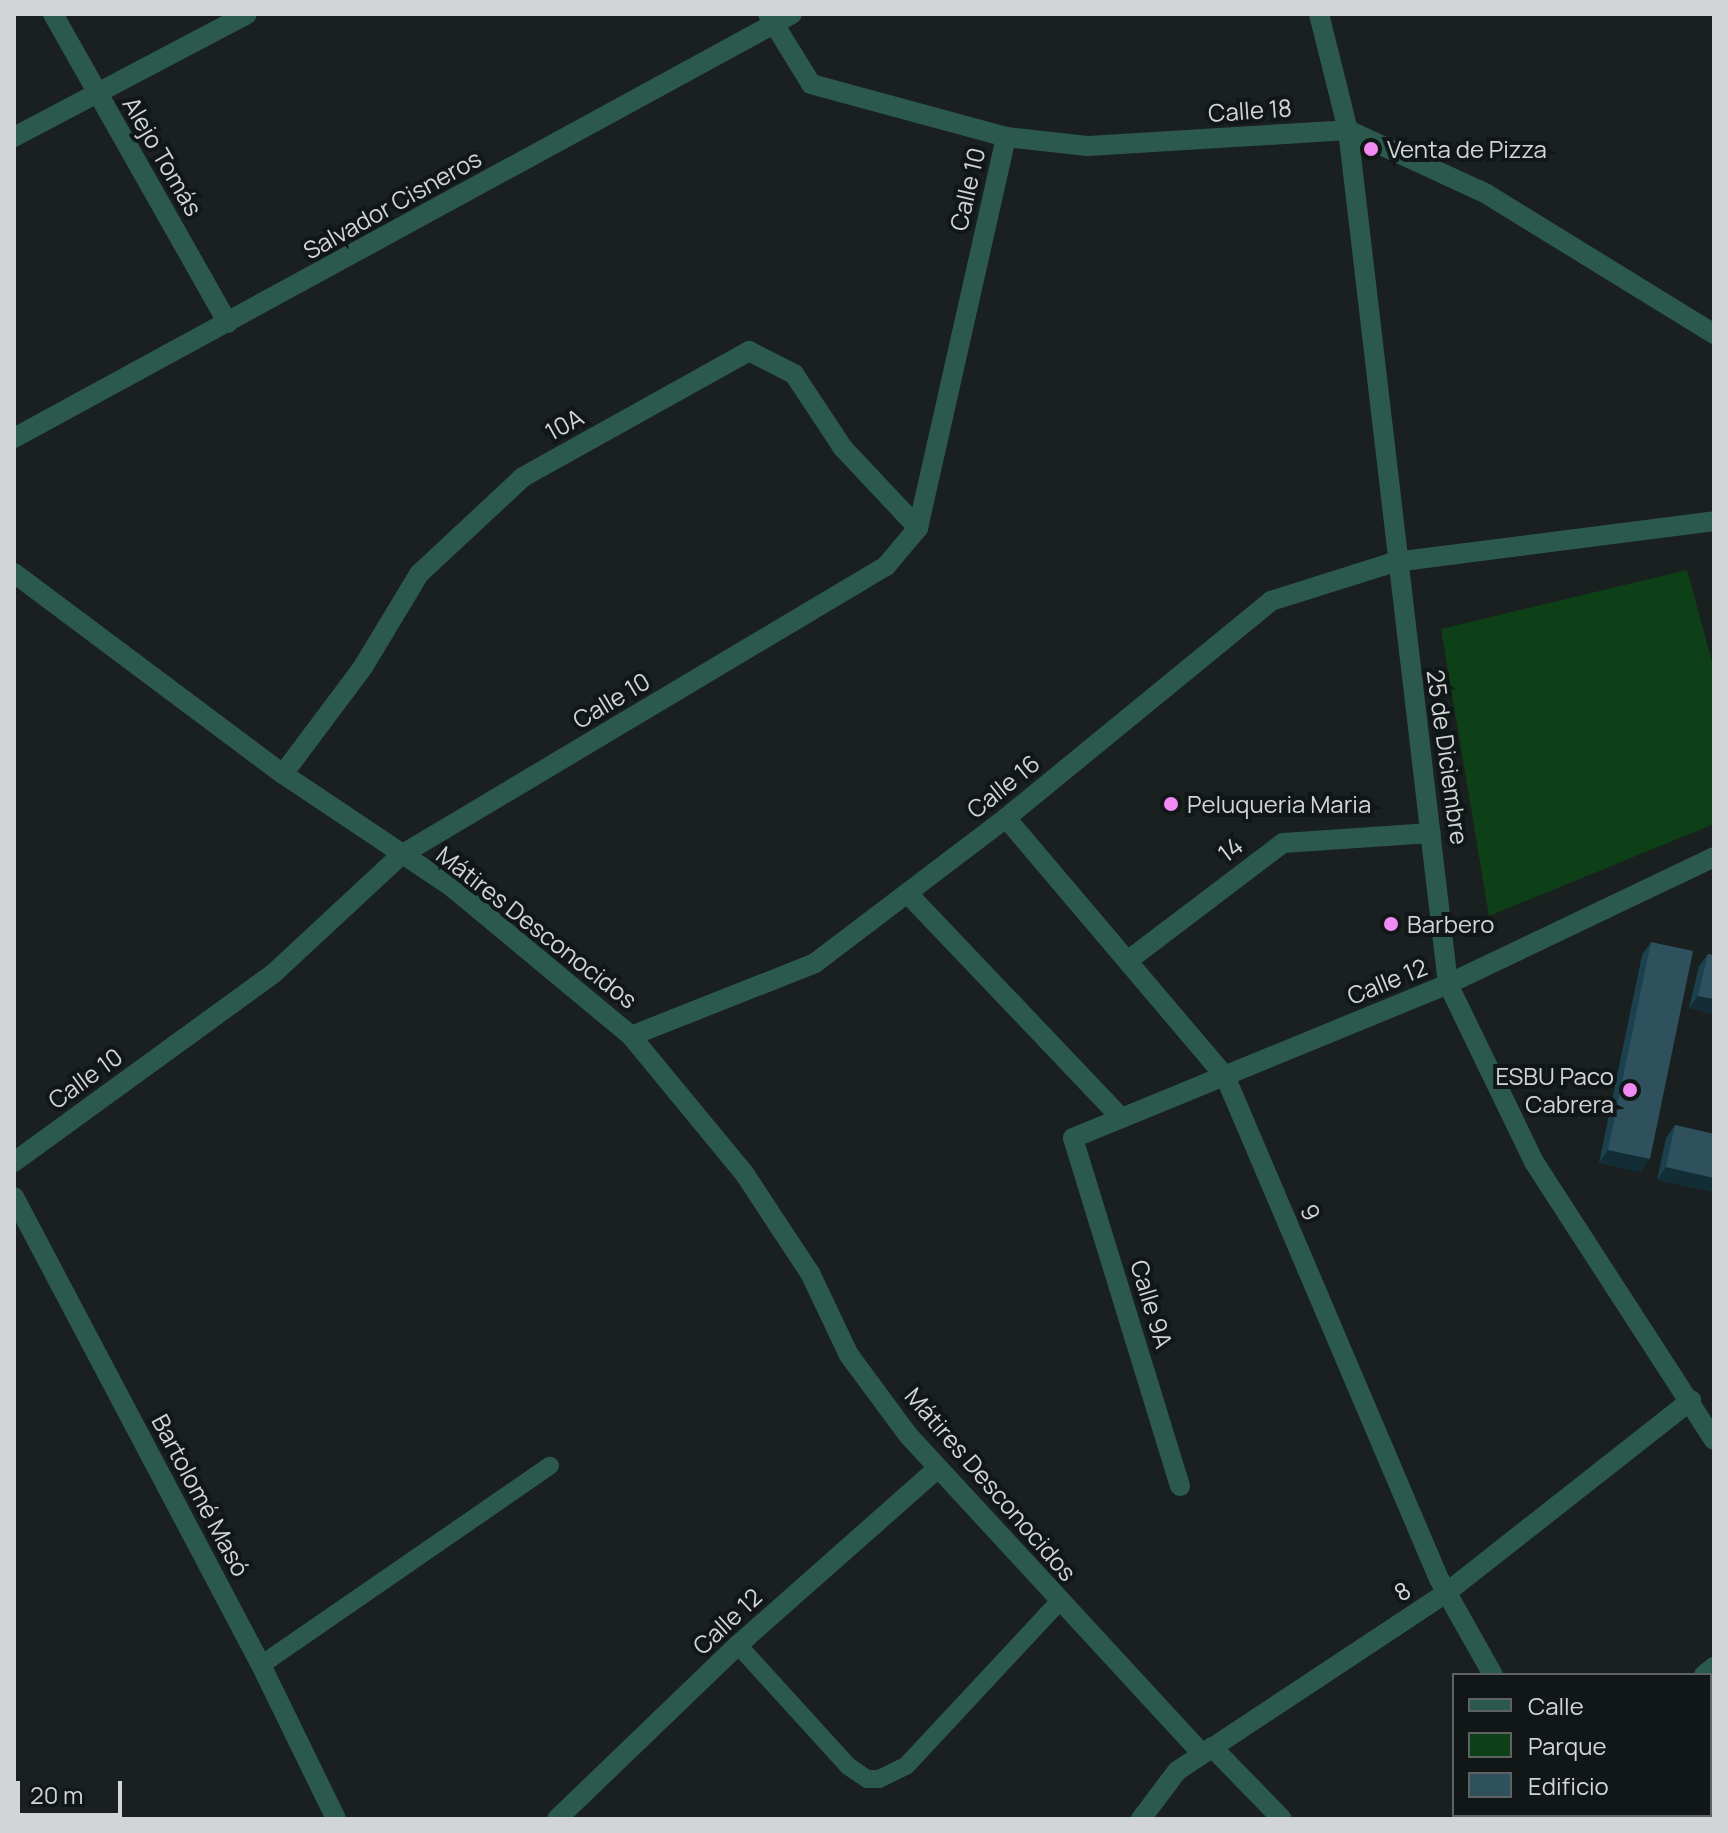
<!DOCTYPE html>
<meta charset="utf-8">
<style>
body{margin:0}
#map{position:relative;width:1728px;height:1833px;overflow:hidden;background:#1a1f1f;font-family:Manrope,sans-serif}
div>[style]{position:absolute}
.green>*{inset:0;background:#0d4017}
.service>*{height:18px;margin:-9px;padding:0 9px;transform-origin:9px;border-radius:9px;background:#2b5a4c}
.minor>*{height:20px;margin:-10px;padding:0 10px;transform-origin:10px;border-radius:10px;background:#2b5a4c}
.wall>*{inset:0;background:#1b414e}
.shaded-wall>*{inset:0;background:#122d35}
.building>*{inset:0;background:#2e515d}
.dots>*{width:22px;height:22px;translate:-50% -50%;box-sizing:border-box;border:4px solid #111616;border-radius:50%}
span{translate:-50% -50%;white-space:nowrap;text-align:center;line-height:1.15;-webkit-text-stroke:8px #111616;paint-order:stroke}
.street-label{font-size:24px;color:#d2d5d5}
.poi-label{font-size:24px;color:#d2d5d5}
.left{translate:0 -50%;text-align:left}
.right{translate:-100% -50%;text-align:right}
.frame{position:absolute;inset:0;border:16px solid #d2d5d5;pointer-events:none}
.legend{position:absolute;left:1452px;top:1673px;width:260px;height:144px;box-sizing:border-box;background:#111616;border:2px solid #5e6262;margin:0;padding:10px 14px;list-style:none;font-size:24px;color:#d2d5d5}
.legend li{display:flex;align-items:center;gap:16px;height:40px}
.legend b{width:40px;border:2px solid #5e6262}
.scale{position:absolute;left:16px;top:1781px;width:106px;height:36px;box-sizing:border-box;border:4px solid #d2d5d5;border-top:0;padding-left:10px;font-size:24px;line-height:28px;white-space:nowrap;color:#d2d5d5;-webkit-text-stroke:6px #111616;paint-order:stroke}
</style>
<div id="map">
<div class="green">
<div style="clip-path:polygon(1687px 570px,1714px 669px,1714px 824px,1489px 916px,1441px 629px)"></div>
</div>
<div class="service">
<div style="left:738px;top:1645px;width:164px;rotate:47.7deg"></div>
<div style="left:848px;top:1766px;width:23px;rotate:34deg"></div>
<div style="left:867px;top:1779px;width:12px"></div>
<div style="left:879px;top:1779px;width:30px;rotate:-26deg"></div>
<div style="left:906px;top:1766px;width:226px;rotate:-47deg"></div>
<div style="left:261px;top:1665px;width:351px;rotate:-34.6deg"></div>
</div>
<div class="minor">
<div style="left:53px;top:14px;width:355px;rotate:60.5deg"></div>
<div style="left:768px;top:14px;width:82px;rotate:58.4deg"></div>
<div style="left:811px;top:84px;width:202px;rotate:15.2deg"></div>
<div style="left:1006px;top:137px;width:82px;rotate:6.3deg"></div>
<div style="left:1088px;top:146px;width:260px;rotate:-3.5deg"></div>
<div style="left:1348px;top:130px;width:151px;rotate:24.7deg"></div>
<div style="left:1485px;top:193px;width:269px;rotate:31.6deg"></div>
<div style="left:1319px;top:14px;width:120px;rotate:76deg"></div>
<div style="left:1348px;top:130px;width:860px;rotate:83.32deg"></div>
<div style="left:1448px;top:984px;width:198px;rotate:64.2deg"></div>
<div style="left:1534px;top:1162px;width:331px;rotate:57.1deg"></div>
<div style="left:14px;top:137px;width:263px;rotate:-27.8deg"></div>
<div style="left:14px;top:438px;width:886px;rotate:-28.59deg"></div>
<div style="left:14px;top:573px;width:336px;rotate:36.8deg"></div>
<div style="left:283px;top:774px;width:205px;rotate:33.8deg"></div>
<div style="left:453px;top:888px;width:231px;rotate:39.7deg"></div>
<div style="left:631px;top:1036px;width:178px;rotate:50.5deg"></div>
<div style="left:744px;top:1173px;width:120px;rotate:56.6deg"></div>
<div style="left:810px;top:1273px;width:91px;rotate:64.6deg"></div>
<div style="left:849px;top:1355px;width:99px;rotate:53.6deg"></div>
<div style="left:908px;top:1435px;width:434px;rotate:47.3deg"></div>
<div style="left:283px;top:774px;width:134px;rotate:-53.2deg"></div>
<div style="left:363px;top:667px;width:109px;rotate:-58.9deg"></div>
<div style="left:419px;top:574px;width:142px;rotate:-43deg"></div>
<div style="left:523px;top:477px;width:259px;rotate:-29.1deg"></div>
<div style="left:749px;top:351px;width:51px;rotate:27.1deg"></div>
<div style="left:794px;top:374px;width:89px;rotate:56.5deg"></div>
<div style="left:843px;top:448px;width:110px;rotate:46.8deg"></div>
<div style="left:1006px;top:818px;width:338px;rotate:49.7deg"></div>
<div style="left:1225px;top:1076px;width:547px;rotate:66.95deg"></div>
<div style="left:1439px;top:1579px;width:110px;rotate:60.6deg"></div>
<div style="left:909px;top:895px;width:308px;rotate:46.4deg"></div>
<div style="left:1130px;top:959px;width:192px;rotate:-37.2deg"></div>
<div style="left:1283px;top:843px;width:148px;rotate:-3.9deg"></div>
<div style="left:631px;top:1036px;width:198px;rotate:-21.6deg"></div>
<div style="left:815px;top:963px;width:240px;rotate:-37.2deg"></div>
<div style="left:1006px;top:818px;width:343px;rotate:-39.3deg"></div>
<div style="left:1271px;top:601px;width:130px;rotate:-17.5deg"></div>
<div style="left:1395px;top:562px;width:322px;rotate:-7.3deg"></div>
<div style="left:14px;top:1162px;width:321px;rotate:-36deg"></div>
<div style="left:274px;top:973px;width:173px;rotate:-42.9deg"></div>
<div style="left:401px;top:855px;width:565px;rotate:-30.79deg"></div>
<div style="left:886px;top:566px;width:50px;rotate:-49.9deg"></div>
<div style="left:918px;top:528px;width:401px;rotate:-77.3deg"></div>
<div style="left:14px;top:1197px;width:529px;rotate:62.18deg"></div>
<div style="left:261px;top:1665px;width:171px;rotate:64deg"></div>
<div style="left:1180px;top:1486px;width:364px;rotate:-107.1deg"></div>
<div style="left:1073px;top:1138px;width:405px;rotate:-22.3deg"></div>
<div style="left:1448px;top:984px;width:295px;rotate:-25.5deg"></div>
<div style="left:1704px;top:1675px;width:13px;rotate:-39deg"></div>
<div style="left:1212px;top:1747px;width:100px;rotate:45.8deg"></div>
<div style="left:1578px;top:1815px;width:5px;rotate:53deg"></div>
<div style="left:557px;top:1819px;width:251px;rotate:-43.9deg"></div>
<div style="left:738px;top:1645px;width:266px;rotate:-41.5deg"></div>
<div style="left:1141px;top:1819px;width:60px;rotate:-53.1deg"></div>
<div style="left:1177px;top:1771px;width:323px;rotate:-33.5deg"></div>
<div style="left:1446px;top:1593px;width:312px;rotate:-38.2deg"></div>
<div style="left:1500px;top:1819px;width:8px;rotate:-30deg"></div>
</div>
<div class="wall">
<div style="clip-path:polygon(1651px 942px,1641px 1172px,1599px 1163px,1642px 955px)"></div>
<div style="clip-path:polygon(1708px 954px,1714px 1014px,1689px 1008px,1699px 966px)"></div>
<div style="clip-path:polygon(1675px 1125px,1714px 1134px,1714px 1192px,1657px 1180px,1666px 1138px)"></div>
</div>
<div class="shaded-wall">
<div style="clip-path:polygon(1698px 996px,1714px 999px,1714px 1014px,1689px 1008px)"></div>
<div style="clip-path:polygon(1608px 1150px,1650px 1159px,1641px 1172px,1599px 1163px)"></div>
<div style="clip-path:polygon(1666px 1167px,1714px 1178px,1714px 1192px,1657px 1180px)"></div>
</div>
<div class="building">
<div style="clip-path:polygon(1651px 942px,1693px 951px,1650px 1159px,1608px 1150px)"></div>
<div style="clip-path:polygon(1708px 954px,1714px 955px,1714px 999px,1698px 996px)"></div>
<div style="clip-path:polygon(1675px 1125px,1714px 1134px,1714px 1178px,1666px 1167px)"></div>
</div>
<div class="dots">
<div style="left:1371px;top:149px;background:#f28af3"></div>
<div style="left:1171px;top:804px;background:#f28af3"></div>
<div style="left:1391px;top:924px;background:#f28af3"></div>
<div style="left:1630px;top:1090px;background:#f28af3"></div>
</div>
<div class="street-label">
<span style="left:1250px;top:110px;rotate:-4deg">Calle 18</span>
<span style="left:163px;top:156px;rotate:60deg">Alejo Tomás</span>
<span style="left:967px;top:189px;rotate:-77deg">Calle 10</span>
<span style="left:392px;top:204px;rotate:-29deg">Salvador Cisneros</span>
<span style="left:564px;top:424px;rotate:-29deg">10A</span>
<span style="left:611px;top:700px;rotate:-31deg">Calle 10</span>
<span style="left:1448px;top:757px;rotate:82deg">25 de Diciembre</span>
<span style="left:1003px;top:786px;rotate:-39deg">Calle 16</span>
<span style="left:1230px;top:849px;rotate:-37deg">14</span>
<span style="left:537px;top:927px;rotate:38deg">Mátires Desconocidos</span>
<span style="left:1387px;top:981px;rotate:-22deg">Calle 12</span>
<span style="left:85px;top:1078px;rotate:-36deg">Calle 10</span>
<span style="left:1311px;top:1212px;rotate:67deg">9</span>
<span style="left:1152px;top:1304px;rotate:73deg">Calle 9A</span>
<span style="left:991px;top:1484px;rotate:49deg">Mátires Desconocidos</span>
<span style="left:201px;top:1495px;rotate:62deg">Bartolomé Masó</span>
<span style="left:1402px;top:1591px;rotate:-33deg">8</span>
<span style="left:727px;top:1621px;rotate:-43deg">Calle 12</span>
</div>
<div class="poi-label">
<span class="left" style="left:1387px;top:149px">Venta de Pizza</span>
<span class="left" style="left:1187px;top:804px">Peluqueria Maria</span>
<span class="left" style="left:1407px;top:924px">Barbero</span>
<span class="right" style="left:1614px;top:1090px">ESBU Paco<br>Cabrera</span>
</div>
<div class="frame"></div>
<ul class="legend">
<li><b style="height:10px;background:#2b5a4c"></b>Calle</li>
<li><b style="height:22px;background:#0d4017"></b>Parque</li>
<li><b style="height:22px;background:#2e515d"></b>Edificio</li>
</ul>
<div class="scale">20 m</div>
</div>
